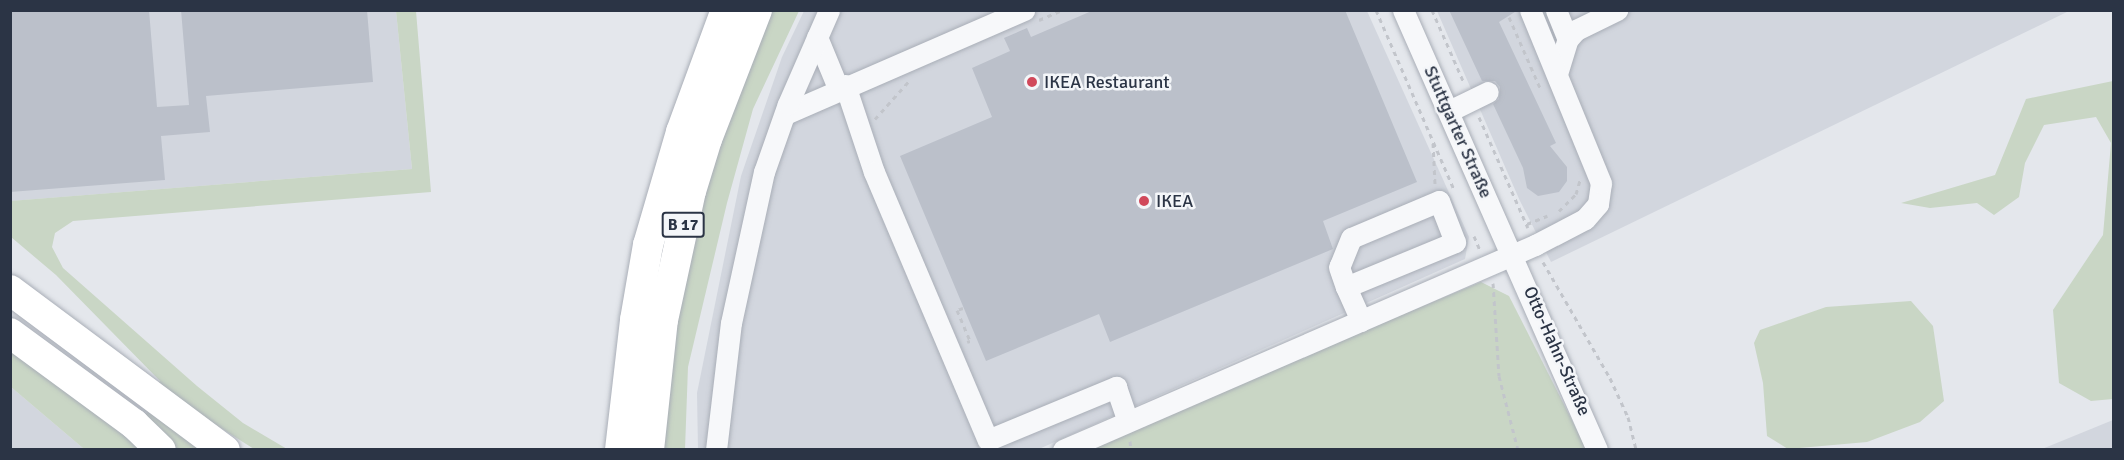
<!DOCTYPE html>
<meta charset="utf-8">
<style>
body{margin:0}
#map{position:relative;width:2124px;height:460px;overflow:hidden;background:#e4e7ec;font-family:Signika,sans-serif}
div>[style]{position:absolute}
.built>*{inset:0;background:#d2d6de}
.green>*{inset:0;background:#c9d6c5}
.building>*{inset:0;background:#bbc0ca}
.path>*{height:3px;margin-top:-1.5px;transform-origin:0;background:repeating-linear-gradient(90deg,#c2c5cb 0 4.5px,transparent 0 9px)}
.roads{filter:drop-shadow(0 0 2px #a9aeb7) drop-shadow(0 0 2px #a9aeb7)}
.minor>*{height:21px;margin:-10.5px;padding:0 10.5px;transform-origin:10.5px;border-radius:10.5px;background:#f7f8fa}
.highway>*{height:30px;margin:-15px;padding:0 15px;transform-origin:15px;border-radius:15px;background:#fff}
.dots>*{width:16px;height:16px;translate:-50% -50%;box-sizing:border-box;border:3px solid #f4f6f9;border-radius:50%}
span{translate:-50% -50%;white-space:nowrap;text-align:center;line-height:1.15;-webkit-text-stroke:5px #f4f6f9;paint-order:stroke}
.shield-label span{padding:2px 4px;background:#f4f6f9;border:2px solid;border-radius:4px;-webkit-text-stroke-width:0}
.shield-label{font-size:16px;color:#2b3445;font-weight:700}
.poi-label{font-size:18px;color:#2b3445}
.left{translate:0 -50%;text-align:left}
.street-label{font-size:18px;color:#2b3445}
.frame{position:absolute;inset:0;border:12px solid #2b3445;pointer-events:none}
</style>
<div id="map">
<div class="built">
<div style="clip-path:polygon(11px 11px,396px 11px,412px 169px,11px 201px)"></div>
<div style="clip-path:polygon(804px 11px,1367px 11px,1469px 237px,1465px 259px,1039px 449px,698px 450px,697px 393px,741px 176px,782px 57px)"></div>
<div style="clip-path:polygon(1437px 11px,2069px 11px,1551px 262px,1520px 201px)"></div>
<div style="clip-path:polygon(10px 387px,11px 387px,84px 449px,11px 449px)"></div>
<div style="clip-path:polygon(2113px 420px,2113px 449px,2042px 449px)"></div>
</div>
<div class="green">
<div style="clip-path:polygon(396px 11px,416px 11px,431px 192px,73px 221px,55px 233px,52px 247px,63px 268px,197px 386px,243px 423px,287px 449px,254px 449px,156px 387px,160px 381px,56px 275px,11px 237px,10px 201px,412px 169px)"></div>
<div style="clip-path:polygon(768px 11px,799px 11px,753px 109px,727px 203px,688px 367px,685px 449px,660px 450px,675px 312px,706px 181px)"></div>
<div style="clip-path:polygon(2113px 81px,2113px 399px,2091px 401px,2059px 383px,2053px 310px,2103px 235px,2111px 143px,2096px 117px,2044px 125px,2025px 163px,2019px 197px,1994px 215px,1977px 203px,1930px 208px,1901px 203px,1995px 175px,2026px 99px)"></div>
<div style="clip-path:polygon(1481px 282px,1509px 296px,1587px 450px,1075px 450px)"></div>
<div style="clip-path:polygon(1911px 301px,1933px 326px,1944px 401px,1920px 422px,1867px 442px,1788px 449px,1767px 436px,1763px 383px,1754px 343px,1760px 330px,1826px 307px)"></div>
<div style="clip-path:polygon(10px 346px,75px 395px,140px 449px,84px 449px,11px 387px)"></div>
<div style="clip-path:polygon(148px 412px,203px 449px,177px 449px,142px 417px)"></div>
</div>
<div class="building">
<div style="clip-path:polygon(10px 10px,149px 10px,157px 107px,189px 105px,181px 10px,367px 10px,373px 82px,206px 96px,210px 132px,161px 136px,165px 180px,10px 192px)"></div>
<div style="clip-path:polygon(1094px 10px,1345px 10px,1417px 182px,1323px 221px,1333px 249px,1110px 342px,1099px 314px,986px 361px,900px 156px,992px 117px,972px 68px,1010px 51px,1004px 38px,1027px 28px,1031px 37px)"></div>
<div style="clip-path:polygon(1449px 10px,1518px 10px,1499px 22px,1556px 143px,1550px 146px,1567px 167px,1567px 181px,1559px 192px,1538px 196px,1527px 188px,1523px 168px,1493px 104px,1499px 99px,1500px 87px,1495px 81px,1482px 81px)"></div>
</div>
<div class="path">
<div style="left:1376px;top:10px;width:195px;rotate:66.5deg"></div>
<div style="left:1432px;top:10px;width:80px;rotate:66.3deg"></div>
<div style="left:1509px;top:17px;width:80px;rotate:66.3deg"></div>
<div style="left:1039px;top:20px;width:25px;rotate:-23deg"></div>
<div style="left:1479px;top:117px;width:121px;rotate:66.2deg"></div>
<div style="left:875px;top:119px;width:51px;rotate:-48.2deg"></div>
<div style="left:1433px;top:143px;width:41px;rotate:87.2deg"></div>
<div style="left:1559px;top:211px;width:24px;rotate:-45deg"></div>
<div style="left:1576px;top:194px;width:15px;rotate:-74deg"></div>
<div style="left:1527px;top:224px;width:22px;rotate:-22deg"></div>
<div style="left:1474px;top:236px;width:15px;rotate:67deg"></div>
<div style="left:1543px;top:262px;width:134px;rotate:60deg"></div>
<div style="left:1610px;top:378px;width:43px;rotate:65.2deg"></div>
<div style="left:1628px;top:417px;width:34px;rotate:76deg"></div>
<div style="left:1493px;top:283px;width:93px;rotate:86.3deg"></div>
<div style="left:1499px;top:376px;width:76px;rotate:75.6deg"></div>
<div style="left:963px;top:308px;width:6px;rotate:162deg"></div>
<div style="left:957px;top:310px;width:34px;rotate:67deg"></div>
<div style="left:970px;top:341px;width:3px;rotate:162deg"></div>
<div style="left:1130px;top:441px;width:9px;rotate:84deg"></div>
</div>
<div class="roads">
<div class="minor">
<div style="left:1403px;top:10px;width:481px;rotate:66.2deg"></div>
<div style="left:1556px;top:10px;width:31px;rotate:68deg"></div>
<div style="left:817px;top:37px;width:55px;rotate:67.6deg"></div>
<div style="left:1557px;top:74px;width:37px;rotate:-73deg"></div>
<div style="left:1568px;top:39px;width:12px;rotate:-48deg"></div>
<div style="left:1576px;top:30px;width:46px;rotate:-26deg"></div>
<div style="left:845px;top:85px;width:92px;rotate:71.6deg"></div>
<div style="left:874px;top:172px;width:291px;rotate:67deg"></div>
<div style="left:988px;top:440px;width:139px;rotate:-22.5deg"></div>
<div style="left:1116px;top:387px;width:36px;rotate:71deg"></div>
<div style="left:1449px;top:111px;width:43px;rotate:-26deg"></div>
<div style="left:785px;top:114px;width:261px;rotate:-23.5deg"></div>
<div style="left:1346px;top:287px;width:118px;rotate:-22.4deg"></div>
<div style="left:1455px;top:242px;width:44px;rotate:-111.3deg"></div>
<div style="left:1439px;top:201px;width:95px;rotate:157.2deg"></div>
<div style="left:1351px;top:238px;width:31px;rotate:112deg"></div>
<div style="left:1339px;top:267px;width:21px;rotate:71deg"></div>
<div style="left:1346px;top:287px;width:37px;rotate:66deg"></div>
<div style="left:716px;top:450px;width:128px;rotate:-83.3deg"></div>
<div style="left:731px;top:323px;width:155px;rotate:-77.7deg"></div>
<div style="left:764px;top:172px;width:72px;rotate:-70.6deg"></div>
<div style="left:788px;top:104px;width:103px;rotate:-66.4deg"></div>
<div style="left:1063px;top:450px;width:515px;rotate:-23.48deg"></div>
<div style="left:1535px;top:245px;width:56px;rotate:-27.5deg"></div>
<div style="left:1585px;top:219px;width:20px;rotate:-49deg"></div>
<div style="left:1598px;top:204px;width:21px;rotate:-82deg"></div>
<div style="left:1601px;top:183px;width:187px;rotate:-112.3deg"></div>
</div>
<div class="highway">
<div style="left:10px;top:290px;width:268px;rotate:36.7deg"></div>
<div style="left:10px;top:333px;width:154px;rotate:36.3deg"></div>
<div style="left:134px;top:424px;width:37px;rotate:44deg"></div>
<div style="left:620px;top:450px;width:131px;rotate:-83.4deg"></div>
<div style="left:635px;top:320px;width:76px;rotate:-80.2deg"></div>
<div style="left:648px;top:245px;width:118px;rotate:-73.7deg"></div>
<div style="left:681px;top:132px;width:130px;rotate:-69.8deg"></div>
<div style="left:649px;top:450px;width:131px;rotate:-83.9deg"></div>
<div style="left:663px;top:320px;width:132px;rotate:-77.8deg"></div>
<div style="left:691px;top:191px;width:54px;rotate:-72.9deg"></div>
<div style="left:707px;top:139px;width:138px;rotate:-68.8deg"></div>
</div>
</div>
<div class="dots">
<div style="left:1032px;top:82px;background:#d1495b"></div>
<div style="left:1144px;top:201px;background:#d1495b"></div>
</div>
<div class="shield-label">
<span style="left:683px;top:225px">B 17</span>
</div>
<div class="poi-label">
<span class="left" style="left:1044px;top:82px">IKEA Restaurant</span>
<span class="left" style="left:1156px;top:201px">IKEA</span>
</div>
<div class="street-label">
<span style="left:1458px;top:132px;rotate:66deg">Stuttgarter Straße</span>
<span style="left:1557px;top:351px;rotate:66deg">Otto-Hahn-Straße</span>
</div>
<div class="frame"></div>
</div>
